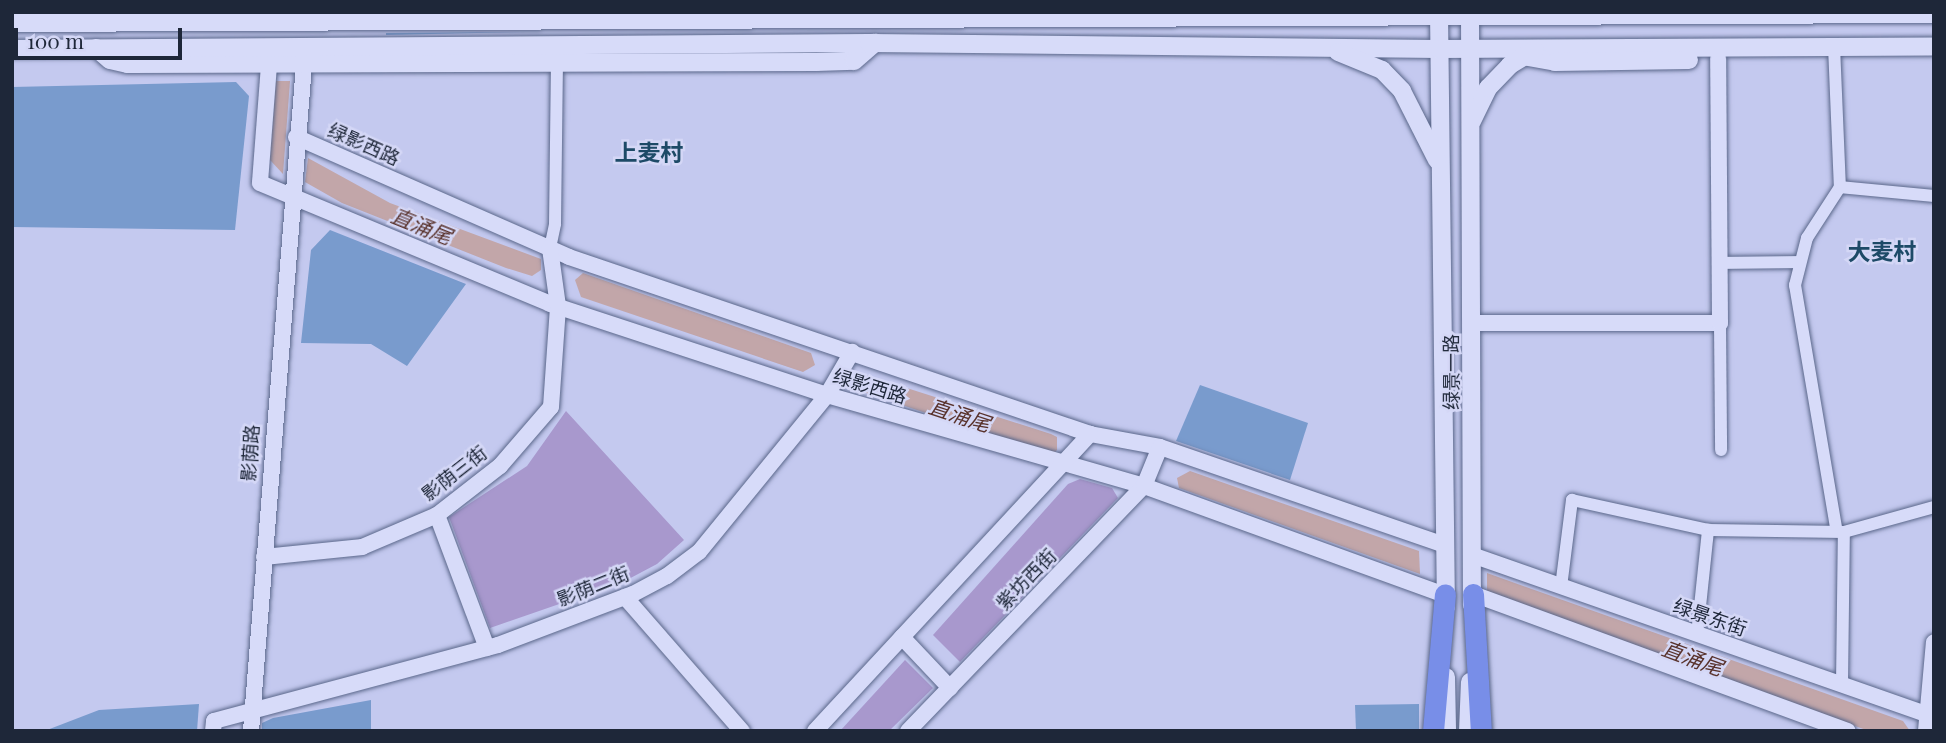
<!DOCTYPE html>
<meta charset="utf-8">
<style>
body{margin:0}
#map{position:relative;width:1946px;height:743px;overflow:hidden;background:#c4c9ef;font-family:"Playfair Display","Noto Sans SC",serif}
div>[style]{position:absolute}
.green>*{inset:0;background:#a898cd}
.water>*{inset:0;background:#c2a6a9}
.building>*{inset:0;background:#799bcd}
.roads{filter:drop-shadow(0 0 2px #5a678a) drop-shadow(0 0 2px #5a678a)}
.minor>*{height:12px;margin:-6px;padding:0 6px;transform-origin:6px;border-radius:6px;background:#d7dbf9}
.tertiary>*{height:16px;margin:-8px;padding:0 8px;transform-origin:8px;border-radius:8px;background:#d7dbf9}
.secondary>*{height:18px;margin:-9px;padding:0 9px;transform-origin:9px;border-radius:9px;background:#d7dbf9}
.trunk>*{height:21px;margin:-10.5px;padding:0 10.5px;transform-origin:10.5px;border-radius:10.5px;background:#788ee8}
span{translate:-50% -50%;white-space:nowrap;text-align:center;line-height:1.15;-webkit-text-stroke:5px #d4d7f6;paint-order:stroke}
.street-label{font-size:19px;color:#1e2739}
.water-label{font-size:21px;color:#59332d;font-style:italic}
.quarter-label{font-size:23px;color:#1d4a67;font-weight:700}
.frame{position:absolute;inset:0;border:14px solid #1e2739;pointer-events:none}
.scale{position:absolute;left:14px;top:28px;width:168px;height:32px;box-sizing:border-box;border:4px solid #1e2739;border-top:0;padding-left:9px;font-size:21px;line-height:24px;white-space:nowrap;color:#1e2739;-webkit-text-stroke:5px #d4d7f6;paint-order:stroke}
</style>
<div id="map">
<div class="green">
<div style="clip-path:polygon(566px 411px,684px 540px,657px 564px,623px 582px,490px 628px,449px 517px,527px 466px)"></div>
<div style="clip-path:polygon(1080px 479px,1112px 488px,1118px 498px,960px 662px,933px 635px,1068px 484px)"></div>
<div style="clip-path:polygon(905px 660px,933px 688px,889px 731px,840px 731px)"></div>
</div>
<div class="water">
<div style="clip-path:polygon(276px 81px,290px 81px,283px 174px,270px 160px)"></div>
<div style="clip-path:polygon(308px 158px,390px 203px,541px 259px,541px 270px,532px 276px,506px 268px,342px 203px,305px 182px)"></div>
<div style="clip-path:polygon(583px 273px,811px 353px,815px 365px,803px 372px,581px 297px,575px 280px)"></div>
<div style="clip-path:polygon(866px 375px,1051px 434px,1057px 437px,1057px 450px,1052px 455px,866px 393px,861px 384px)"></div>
<div style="clip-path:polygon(1190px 471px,1419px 551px,1420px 574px,1179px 488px,1177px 478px)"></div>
<div style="clip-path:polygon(1487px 573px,1903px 721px,1910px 731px,1869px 731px,1487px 595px)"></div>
</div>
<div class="building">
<div style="clip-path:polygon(527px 32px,386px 35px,386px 33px)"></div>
<div style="clip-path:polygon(236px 82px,249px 96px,235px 230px,12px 227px,12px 87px)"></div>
<div style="clip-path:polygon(330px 230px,466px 284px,407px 366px,371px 344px,301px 343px,311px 250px)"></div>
<div style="clip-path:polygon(1200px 385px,1308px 423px,1290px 480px,1176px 441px)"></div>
<div style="clip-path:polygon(371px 700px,371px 731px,262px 731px,262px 723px,273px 718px)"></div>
<div style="clip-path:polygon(199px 704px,197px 731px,47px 730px,99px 710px)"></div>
<div style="clip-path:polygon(1419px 704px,1419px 731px,1356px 731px,1355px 705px)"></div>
</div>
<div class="roads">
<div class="minor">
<div style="left:1834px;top:46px;width:141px;rotate:87.6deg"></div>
<div style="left:1840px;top:187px;width:61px;rotate:122.9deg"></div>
<div style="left:1807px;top:238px;width:49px;rotate:104.3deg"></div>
<div style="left:1795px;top:285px;width:246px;rotate:80.4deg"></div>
<div style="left:1840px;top:187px;width:94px;rotate:5.5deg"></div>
<div style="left:550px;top:248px;width:25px;rotate:-78deg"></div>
<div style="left:555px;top:224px;width:161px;rotate:-89.3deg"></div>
<div style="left:1720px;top:263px;width:78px;rotate:-0.7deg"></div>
<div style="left:1720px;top:323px;width:127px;rotate:89.5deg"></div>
<div style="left:1561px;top:587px;width:88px;rotate:-82.8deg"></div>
<div style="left:1572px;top:500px;width:139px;rotate:12.4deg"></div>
<div style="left:1708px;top:530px;width:136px;rotate:0.8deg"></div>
<div style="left:1844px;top:532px;width:93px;rotate:-15.5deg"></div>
<div style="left:1697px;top:635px;width:106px;rotate:-84deg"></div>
<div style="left:1842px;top:685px;width:153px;rotate:-89.3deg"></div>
</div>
<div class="tertiary">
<div style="left:270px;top:52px;width:131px;rotate:94.4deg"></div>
<div style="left:260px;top:183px;width:314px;rotate:22.6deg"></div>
<div style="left:550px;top:304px;width:292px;rotate:18.2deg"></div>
<div style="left:827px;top:395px;width:330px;rotate:16deg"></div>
<div style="left:1144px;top:486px;width:320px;rotate:19.9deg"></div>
<div style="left:296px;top:137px;width:298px;rotate:23.7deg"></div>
<div style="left:569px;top:257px;width:550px;rotate:18.76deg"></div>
<div style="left:1090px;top:434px;width:71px;rotate:10.5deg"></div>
<div style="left:1160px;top:447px;width:301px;rotate:19deg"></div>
<div style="left:1471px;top:323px;width:249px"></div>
<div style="left:1720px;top:323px;width:264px;rotate:-90.4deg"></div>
<div style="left:437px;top:515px;width:142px;rotate:69.4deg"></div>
<div style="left:1472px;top:555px;width:490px;rotate:19.3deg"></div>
<div style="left:264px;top:557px;width:99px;rotate:-5.8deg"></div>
<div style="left:362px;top:547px;width:82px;rotate:-23.1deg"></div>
<div style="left:437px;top:515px;width:80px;rotate:-37.9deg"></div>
<div style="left:500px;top:466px;width:78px;rotate:-49.2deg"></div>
<div style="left:551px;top:407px;width:101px;rotate:-86deg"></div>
<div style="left:558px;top:306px;width:59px;rotate:-97.9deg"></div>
<div style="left:1473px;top:594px;width:399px;rotate:20.1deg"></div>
<div style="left:625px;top:597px;width:178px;rotate:48.9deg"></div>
<div style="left:902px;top:637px;width:70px;rotate:46.7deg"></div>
<div style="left:213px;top:731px;width:10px;rotate:-84deg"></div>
<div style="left:214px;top:721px;width:294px;rotate:-15deg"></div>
<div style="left:498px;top:645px;width:144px;rotate:-20.7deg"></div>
<div style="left:633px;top:594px;width:38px;rotate:-28deg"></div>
<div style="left:667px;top:576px;width:40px;rotate:-37deg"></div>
<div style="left:699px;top:552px;width:203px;rotate:-50.8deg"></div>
<div style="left:827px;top:395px;width:50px;rotate:-59.8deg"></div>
<div style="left:251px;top:731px;width:680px;rotate:-85.45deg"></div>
<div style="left:815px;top:731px;width:405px;rotate:-47.2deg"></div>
<div style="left:908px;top:731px;width:340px;rotate:-46.1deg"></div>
<div style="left:1144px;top:486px;width:42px;rotate:-67.7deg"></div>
<div style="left:1926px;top:731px;width:89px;rotate:-84.9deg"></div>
</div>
<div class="secondary">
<div style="left:1439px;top:12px;width:595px;rotate:89.33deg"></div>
<div style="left:1470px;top:12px;width:593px;rotate:89.81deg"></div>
<div style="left:12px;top:23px;width:1922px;rotate:-0.27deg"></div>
<div style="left:96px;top:48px;width:18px;rotate:41deg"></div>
<div style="left:110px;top:60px;width:18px;rotate:13deg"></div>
<div style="left:128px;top:64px;width:688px;rotate:-0.17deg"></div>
<div style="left:816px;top:62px;width:38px;rotate:-2deg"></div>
<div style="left:854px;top:61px;width:28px;rotate:-41deg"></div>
<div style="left:12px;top:49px;width:857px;rotate:-0.4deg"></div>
<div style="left:869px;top:43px;width:570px;rotate:0.6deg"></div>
<div style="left:1439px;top:49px;width:495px;rotate:-0.3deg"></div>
<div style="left:1338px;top:52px;width:48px;rotate:22.2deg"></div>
<div style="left:1382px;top:70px;width:29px;rotate:46deg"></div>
<div style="left:1402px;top:91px;width:77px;rotate:63.1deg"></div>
<div style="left:1528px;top:57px;width:27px;rotate:10deg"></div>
<div style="left:1555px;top:62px;width:134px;rotate:-0.9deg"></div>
<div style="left:1472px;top:121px;width:37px;rotate:-64deg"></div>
<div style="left:1488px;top:88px;width:32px;rotate:-46deg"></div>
<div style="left:1510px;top:65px;width:29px;rotate:-31deg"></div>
<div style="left:1446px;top:677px;width:54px;rotate:88.9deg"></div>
<div style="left:1468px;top:731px;width:49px;rotate:-87.7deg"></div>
</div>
<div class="trunk">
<div style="left:1473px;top:594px;width:137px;rotate:86.7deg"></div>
<div style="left:1433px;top:731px;width:137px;rotate:-85deg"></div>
</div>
</div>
<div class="street-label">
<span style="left:364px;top:144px;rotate:24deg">绿影西路</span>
<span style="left:1451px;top:372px;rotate:-90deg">绿景一路</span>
<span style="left:870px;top:386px;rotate:17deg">绿影西路</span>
<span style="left:250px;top:453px;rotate:-86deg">影荫路</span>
<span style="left:454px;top:473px;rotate:-38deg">影荫三街</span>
<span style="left:1026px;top:579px;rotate:-46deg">紫坊西街</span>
<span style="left:593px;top:586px;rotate:-22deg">影荫二街</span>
<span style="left:1710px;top:617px;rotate:19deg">绿景东街</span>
</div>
<div class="water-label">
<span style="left:422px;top:225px;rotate:22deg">直涌尾</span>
<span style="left:960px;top:414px;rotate:18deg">直涌尾</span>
<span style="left:1693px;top:657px;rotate:20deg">直涌尾</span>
</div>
<div class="quarter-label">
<span style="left:649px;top:152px">上麦村</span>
<span style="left:1882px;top:251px">大麦村</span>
</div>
<div class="frame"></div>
<div class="scale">100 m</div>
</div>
